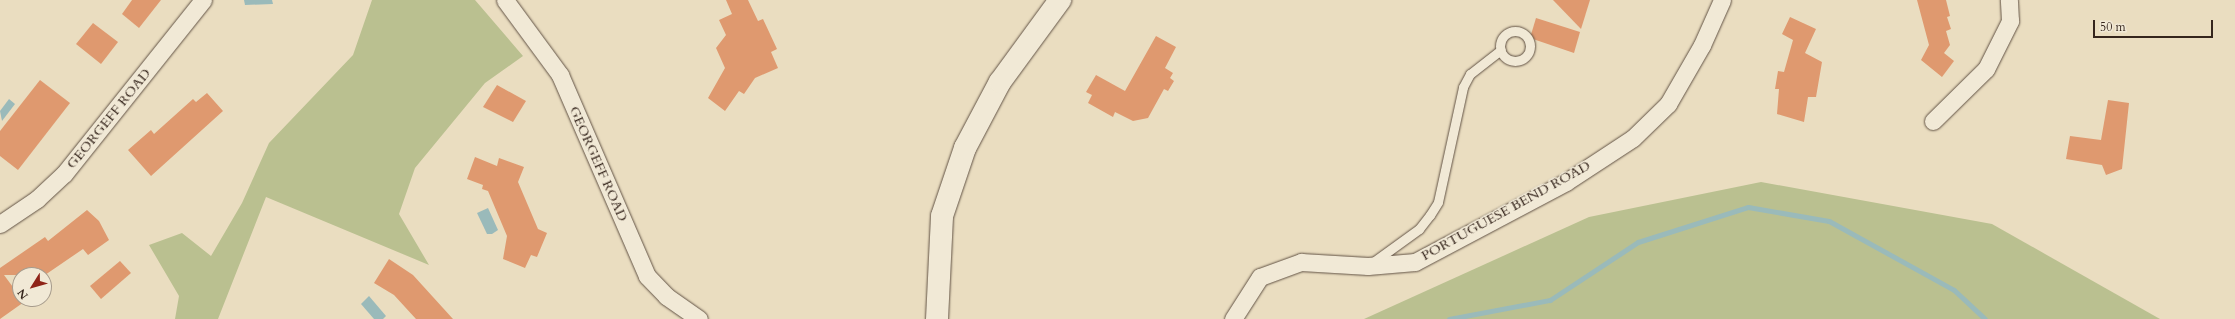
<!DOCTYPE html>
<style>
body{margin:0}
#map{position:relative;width:2235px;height:319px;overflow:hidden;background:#eaddc0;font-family:Cardo,serif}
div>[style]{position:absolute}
.green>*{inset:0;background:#bac090}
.water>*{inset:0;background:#9ababa}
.stream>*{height:5px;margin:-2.5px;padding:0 2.5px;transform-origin:2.5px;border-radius:2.5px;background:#9ababa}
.building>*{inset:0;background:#df996f}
.roads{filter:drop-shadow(0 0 1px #625345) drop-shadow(0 0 1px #625345)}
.lane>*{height:9px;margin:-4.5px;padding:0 4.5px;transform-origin:4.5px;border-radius:4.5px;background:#f1e9d6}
.lane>.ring{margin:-4.5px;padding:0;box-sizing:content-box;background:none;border:9px solid #f1e9d6;border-radius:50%}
.street>*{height:17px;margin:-8.5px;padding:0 8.5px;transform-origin:8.5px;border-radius:8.5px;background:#f1e9d6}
.secondary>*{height:22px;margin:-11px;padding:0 11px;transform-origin:11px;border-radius:11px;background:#f1e9d6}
span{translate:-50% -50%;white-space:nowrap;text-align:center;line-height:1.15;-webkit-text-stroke:3px #f1e9d6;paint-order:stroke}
.street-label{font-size:14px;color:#35251c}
.north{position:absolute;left:12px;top:267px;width:40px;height:40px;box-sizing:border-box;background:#f1e9d6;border:1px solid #a69b8c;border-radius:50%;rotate:233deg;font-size:11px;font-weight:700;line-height:16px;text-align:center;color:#35251c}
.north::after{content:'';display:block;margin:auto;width:14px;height:18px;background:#8f2418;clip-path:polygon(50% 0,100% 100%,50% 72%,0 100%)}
.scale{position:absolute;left:2093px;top:20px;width:120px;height:18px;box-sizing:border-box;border:2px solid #35251c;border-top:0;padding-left:5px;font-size:12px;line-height:14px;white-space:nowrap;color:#35251c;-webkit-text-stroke:3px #f1e9d6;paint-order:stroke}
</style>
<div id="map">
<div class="green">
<div style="clip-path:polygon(372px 0,475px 0,523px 56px,485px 83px,415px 168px,399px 214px,429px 265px,266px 197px,218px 319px,175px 319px,179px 296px,149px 245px,182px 233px,211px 256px,242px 203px,269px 143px,353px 55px)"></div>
<div style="clip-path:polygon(1761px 182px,1992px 224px,2160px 319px,1364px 319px,1589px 217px)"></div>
</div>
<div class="water">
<div style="clip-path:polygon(244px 0,272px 0,273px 4px,245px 5px)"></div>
<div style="clip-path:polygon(9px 99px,15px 104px,2px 121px,0 111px)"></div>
<div style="clip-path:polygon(488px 208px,498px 230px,492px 234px,487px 234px,477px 213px)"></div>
<div style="clip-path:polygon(369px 296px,386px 316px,383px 319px,374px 319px,361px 304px)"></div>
</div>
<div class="stream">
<div style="left:1449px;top:319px;width:103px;rotate:-10.7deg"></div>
<div style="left:1550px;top:300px;width:105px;rotate:-33.4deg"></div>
<div style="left:1638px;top:242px;width:115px;rotate:-17.7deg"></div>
<div style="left:1748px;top:207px;width:82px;rotate:9.8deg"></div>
<div style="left:1829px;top:221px;width:143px;rotate:28.9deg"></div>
<div style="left:1954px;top:290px;width:42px;rotate:43.1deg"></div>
</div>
<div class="building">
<div style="clip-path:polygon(132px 0,161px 0,139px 28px,122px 14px)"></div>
<div style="clip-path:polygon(726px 0,748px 0,758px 21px,763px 19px,777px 49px,771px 52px,778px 68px,755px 78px,744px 94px,739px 91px,725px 111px,708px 98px,725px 68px,716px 48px,726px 35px,719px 20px,732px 14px)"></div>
<div style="clip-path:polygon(1553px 0,1590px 0,1581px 29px)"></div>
<div style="clip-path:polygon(1917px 0,1946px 0,1950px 16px,1947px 17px,1951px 29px,1946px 31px,1950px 45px,1944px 53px,1954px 61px,1942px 77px,1921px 60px,1929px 45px)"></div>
<div style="clip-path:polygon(1790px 17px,1816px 29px,1805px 53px,1822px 62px,1816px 97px,1808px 97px,1804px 122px,1777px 114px,1779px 89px,1775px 89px,1778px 71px,1784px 72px,1793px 40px,1782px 34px)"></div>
<div style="clip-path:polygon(1536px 18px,1580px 32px,1574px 53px,1530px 38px)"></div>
<div style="clip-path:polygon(93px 23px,118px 42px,101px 64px,76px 44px)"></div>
<div style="clip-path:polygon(1156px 36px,1176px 47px,1165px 68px,1173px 73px,1170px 78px,1174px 81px,1168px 91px,1164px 89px,1148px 118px,1133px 121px,1115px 112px,1113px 117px,1088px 103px,1092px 95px,1086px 92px,1096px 75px,1125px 91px)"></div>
<div style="clip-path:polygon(40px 80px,70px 103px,18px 170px,0 156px,0 131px)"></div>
<div style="clip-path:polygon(497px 85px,526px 101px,513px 122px,483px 107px)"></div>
<div style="clip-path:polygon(207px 93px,223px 111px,151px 176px,128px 150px,151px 130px,154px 134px,193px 99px,196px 102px)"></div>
<div style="clip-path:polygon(2108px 100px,2129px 103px,2122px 169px,2106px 175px,2102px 165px,2066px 159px,2070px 136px,2101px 140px)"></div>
<div style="clip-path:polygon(475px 157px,497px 166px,499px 158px,524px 167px,518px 182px,538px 229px,547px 233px,537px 257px,531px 255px,525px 268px,503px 259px,507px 236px,488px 191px,482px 189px,483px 185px,467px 179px)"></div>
<div style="clip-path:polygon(87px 210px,99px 221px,109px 240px,88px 255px,83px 249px,45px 275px,4px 275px,24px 302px,0 319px,0 268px,45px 237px,48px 241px)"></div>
<div style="clip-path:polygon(389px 259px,413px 275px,453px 319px,416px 319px,394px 295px,374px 283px)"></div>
<div style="clip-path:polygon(120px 261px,131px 273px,101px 299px,90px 286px)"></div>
</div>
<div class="roads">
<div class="lane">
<div class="ring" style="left:1500px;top:31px;width:21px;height:21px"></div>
<div style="left:1372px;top:263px;width:58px;rotate:-35.9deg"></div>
<div style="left:1419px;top:229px;width:18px;rotate:-52deg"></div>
<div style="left:1430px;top:215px;width:15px;rotate:-58deg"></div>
<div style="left:1438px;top:202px;width:118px;rotate:-77.7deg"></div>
<div style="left:1463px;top:87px;width:15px;rotate:-62deg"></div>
<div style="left:1470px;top:74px;width:39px;rotate:-38deg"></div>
</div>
<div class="street">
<div style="left:505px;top:0;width:93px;rotate:53.7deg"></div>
<div style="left:560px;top:75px;width:219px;rotate:66.6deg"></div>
<div style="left:647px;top:276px;width:28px;rotate:46deg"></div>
<div style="left:666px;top:296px;width:40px;rotate:34.9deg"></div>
<div style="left:1933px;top:121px;width:74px;rotate:-44.5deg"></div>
<div style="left:1986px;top:69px;width:54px;rotate:-63.4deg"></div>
<div style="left:2010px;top:21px;width:21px;rotate:-93deg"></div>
<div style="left:0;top:224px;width:45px;rotate:-34deg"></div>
<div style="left:37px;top:199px;width:37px;rotate:-43deg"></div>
<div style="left:64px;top:174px;width:223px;rotate:-51.4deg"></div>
<div style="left:1233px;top:319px;width:50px;rotate:-57.3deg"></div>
<div style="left:1260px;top:277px;width:44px;rotate:-20.1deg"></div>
<div style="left:1301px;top:262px;width:67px;rotate:3.4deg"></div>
<div style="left:1368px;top:266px;width:47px;rotate:-4.9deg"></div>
<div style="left:1415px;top:262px;width:171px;rotate:-27.9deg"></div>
<div style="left:1566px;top:182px;width:80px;rotate:-33.3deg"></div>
<div style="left:1633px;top:138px;width:49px;rotate:-44.2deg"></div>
<div style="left:1668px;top:104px;width:68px;rotate:-60deg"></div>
<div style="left:1702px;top:45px;width:49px;rotate:-66deg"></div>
</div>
<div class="secondary">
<div style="left:937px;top:319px;width:103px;rotate:-87.2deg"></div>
<div style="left:942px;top:216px;width:72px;rotate:-71.3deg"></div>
<div style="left:965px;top:148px;width:75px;rotate:-62.1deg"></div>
<div style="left:1000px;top:82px;width:102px;rotate:-53.8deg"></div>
</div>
</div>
<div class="street-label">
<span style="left:109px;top:119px;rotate:-51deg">GEORGEFF ROAD</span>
<span style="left:598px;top:164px;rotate:66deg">GEORGEFF ROAD</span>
<span style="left:1506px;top:211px;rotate:-29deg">PORTUGUESE BEND ROAD</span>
</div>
<div class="north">N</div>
<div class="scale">50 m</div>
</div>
